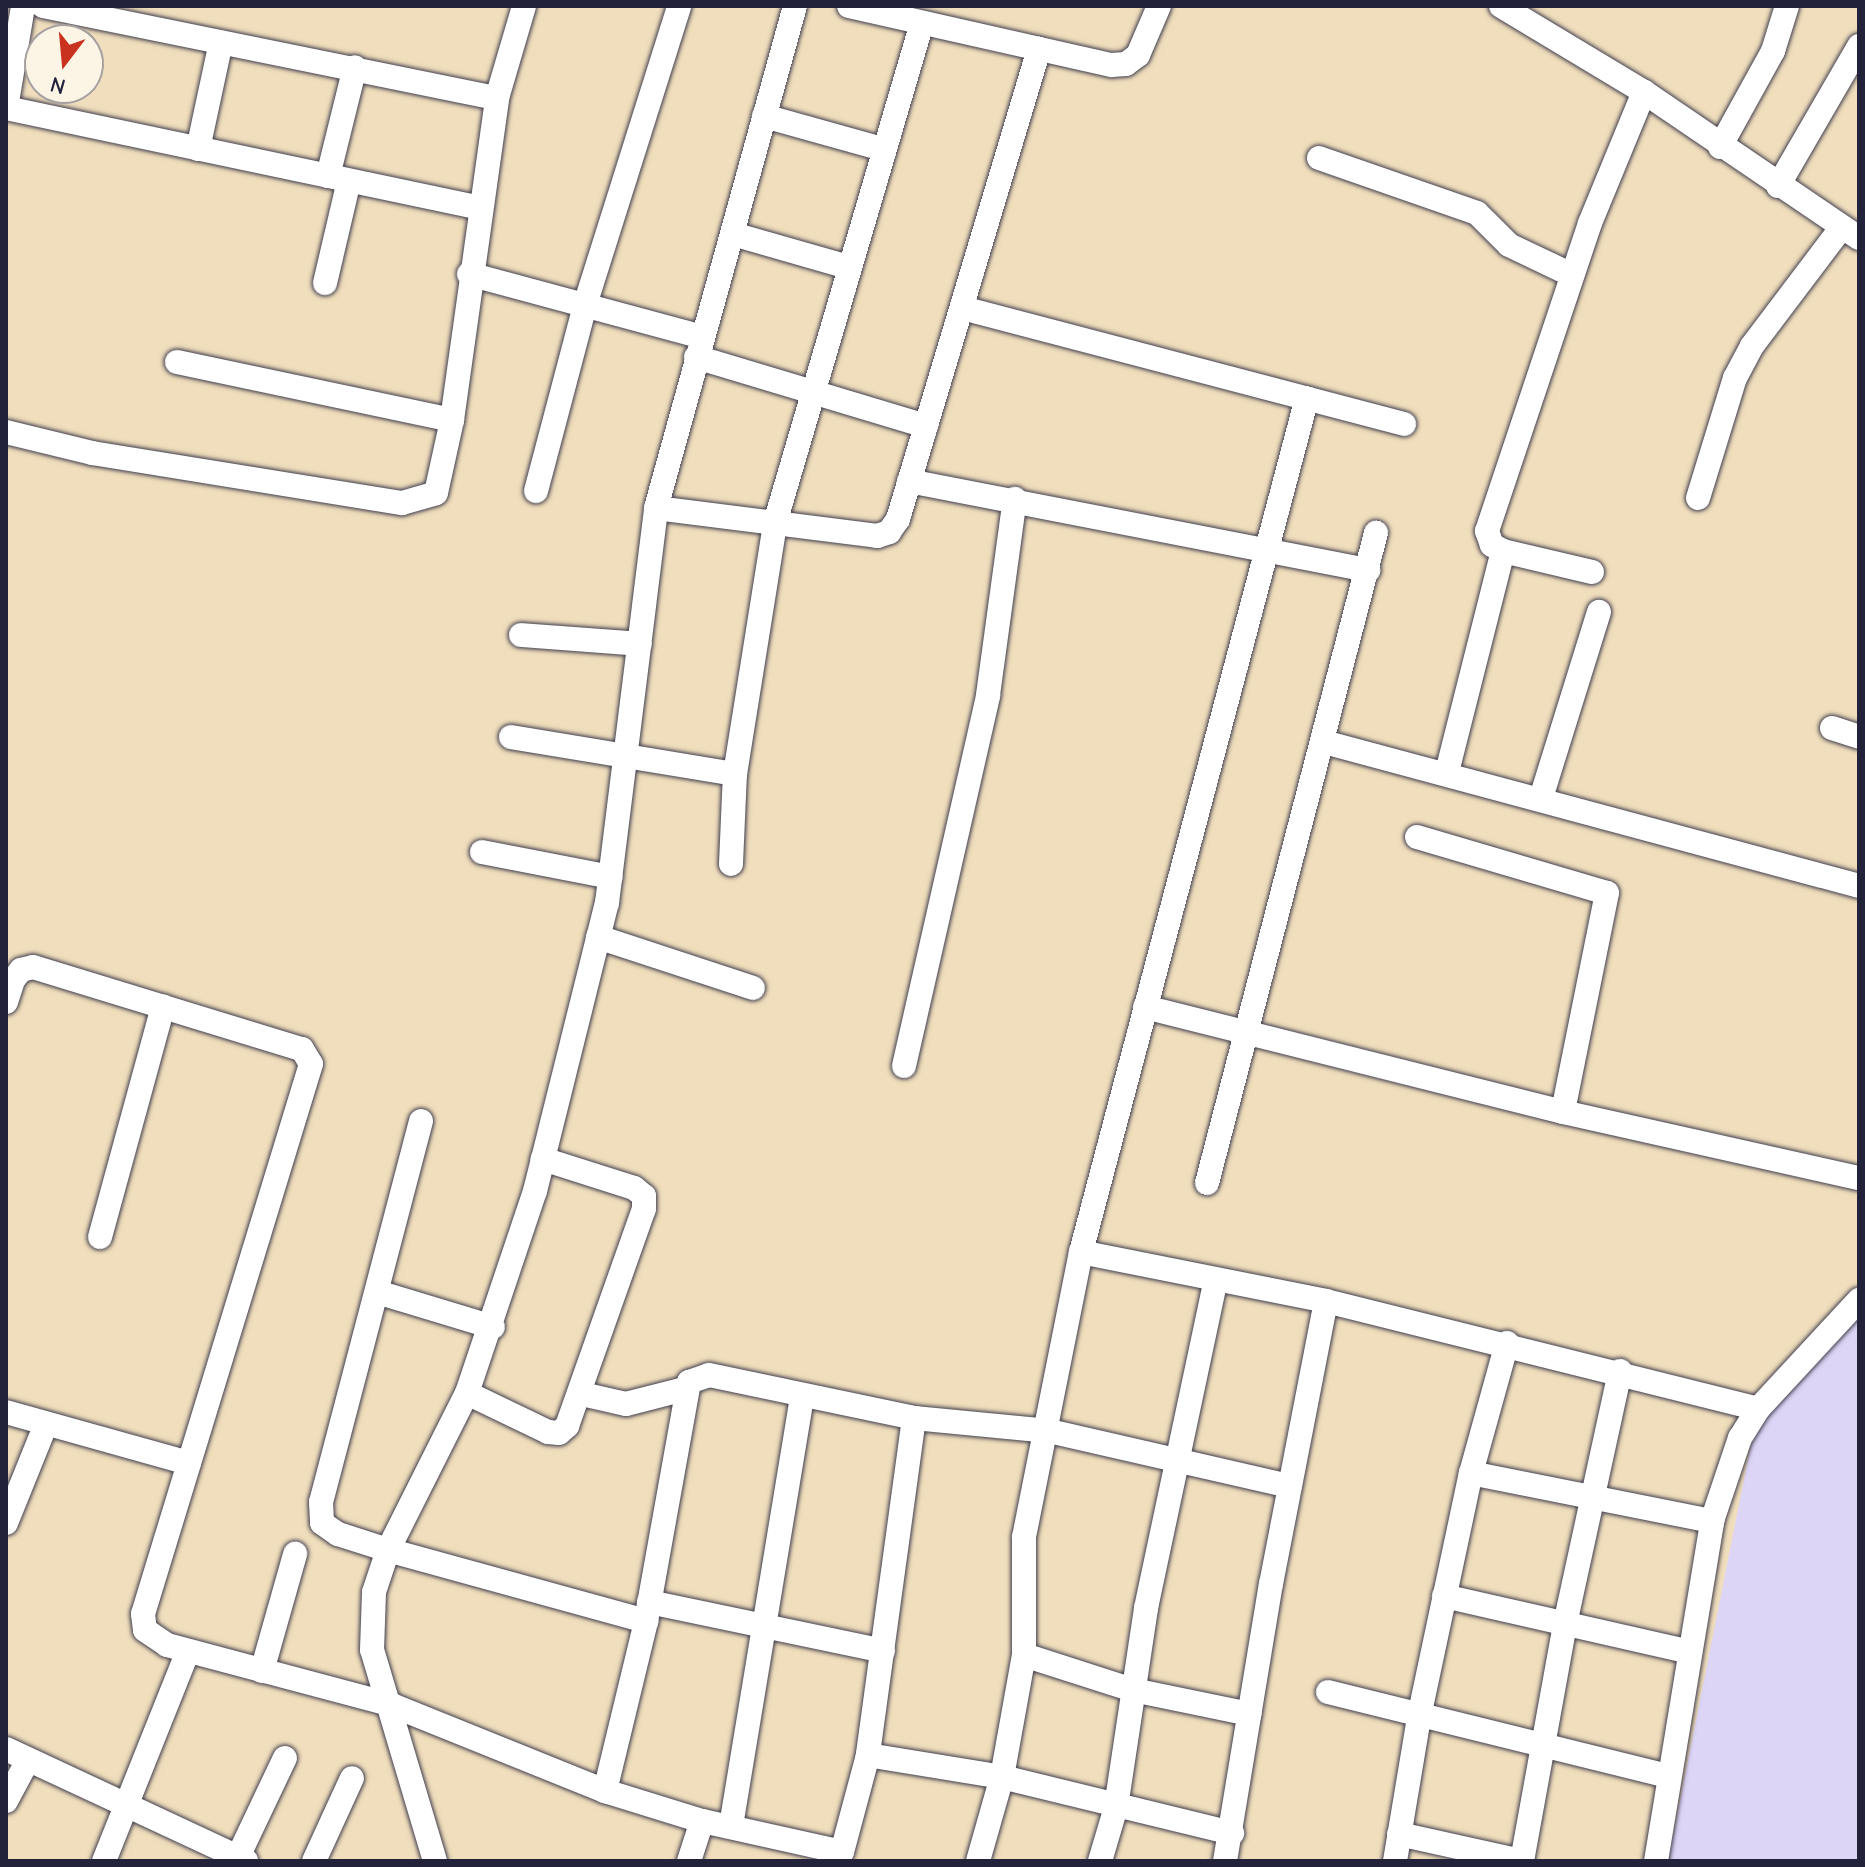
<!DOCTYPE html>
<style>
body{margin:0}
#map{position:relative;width:1865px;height:1867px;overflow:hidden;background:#f0debc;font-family:"Comic Neue",sans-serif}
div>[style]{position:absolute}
.built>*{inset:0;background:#ddd5f6}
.roads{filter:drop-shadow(0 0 2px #413e4e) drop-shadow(0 0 2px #413e4e)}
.minor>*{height:24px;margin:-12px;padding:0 12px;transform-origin:12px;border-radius:12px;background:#fff}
span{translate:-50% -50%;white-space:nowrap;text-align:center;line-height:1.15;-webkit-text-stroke:8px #fcf5e5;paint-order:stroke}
.frame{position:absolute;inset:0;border:8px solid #22223b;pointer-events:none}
.north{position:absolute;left:24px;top:24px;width:80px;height:80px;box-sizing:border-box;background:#fcf5e5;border:2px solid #a5a1a1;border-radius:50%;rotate:196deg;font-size:22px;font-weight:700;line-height:32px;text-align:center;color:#22223b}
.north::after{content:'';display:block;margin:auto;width:28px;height:36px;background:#c8321e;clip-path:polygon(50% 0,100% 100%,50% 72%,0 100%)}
</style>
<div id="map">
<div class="built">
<div style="clip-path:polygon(1859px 1306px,1859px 1861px,1668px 1861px,1758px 1409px)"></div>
</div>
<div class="roads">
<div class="minor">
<div style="left:43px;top:6px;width:463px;rotate:11.5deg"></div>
<div style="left:849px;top:6px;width:269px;rotate:12.7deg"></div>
<div style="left:1111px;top:65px;width:15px;rotate:-4deg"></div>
<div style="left:1126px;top:64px;width:15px;rotate:-37deg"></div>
<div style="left:1138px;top:55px;width:53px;rotate:-66.8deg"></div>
<div style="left:1501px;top:6px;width:167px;rotate:31deg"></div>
<div style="left:1644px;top:92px;width:260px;rotate:34.2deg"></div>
<div style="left:6px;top:108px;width:484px;rotate:11.9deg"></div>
<div style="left:6px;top:108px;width:103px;rotate:-80.5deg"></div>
<div style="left:764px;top:116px;width:123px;rotate:15.6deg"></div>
<div style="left:1720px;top:147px;width:110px;rotate:-61.1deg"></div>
<div style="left:1773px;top:51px;width:47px;rotate:-72.7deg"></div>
<div style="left:198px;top:149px;width:109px;rotate:-77.9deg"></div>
<div style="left:1319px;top:158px;width:167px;rotate:19.2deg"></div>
<div style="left:1477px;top:213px;width:45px;rotate:45deg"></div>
<div style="left:1509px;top:245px;width:70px;rotate:25.5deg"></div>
<div style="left:328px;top:176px;width:112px;rotate:-76.1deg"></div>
<div style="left:1778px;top:186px;width:162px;rotate:-59.9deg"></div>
<div style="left:733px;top:234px;width:120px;rotate:16deg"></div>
<div style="left:469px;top:274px;width:241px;rotate:15.1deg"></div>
<div style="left:325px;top:283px;width:105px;rotate:-76.8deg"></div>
<div style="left:962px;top:308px;width:457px;rotate:14.7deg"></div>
<div style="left:696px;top:357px;width:240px;rotate:16.7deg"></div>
<div style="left:177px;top:362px;width:281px;rotate:11.9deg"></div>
<div style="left:6px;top:432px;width:89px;rotate:13.7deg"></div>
<div style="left:92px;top:453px;width:314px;rotate:9.2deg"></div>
<div style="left:402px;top:503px;width:35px;rotate:-16deg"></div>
<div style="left:436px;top:493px;width:75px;rotate:-77.6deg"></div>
<div style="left:452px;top:420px;width:325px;rotate:-82deg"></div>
<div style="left:497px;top:98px;width:96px;rotate:-73.6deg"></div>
<div style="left:909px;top:481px;width:468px;rotate:11deg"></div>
<div style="left:536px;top:491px;width:192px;rotate:-75.2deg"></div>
<div style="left:585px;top:305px;width:313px;rotate:-72.5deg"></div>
<div style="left:1698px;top:498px;width:126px;rotate:-72.9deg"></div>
<div style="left:1735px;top:378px;width:36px;rotate:-62deg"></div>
<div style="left:1752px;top:346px;width:149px;rotate:-52.9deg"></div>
<div style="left:656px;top:508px;width:223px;rotate:7.2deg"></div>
<div style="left:877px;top:536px;width:13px;rotate:-18deg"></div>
<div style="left:889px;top:532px;width:16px;rotate:-55deg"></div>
<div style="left:898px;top:519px;width:491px;rotate:-73.3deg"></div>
<div style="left:1592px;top:572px;width:91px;rotate:-166.7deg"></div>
<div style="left:1503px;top:551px;width:13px;rotate:-151deg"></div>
<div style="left:1492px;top:545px;width:15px;rotate:-110deg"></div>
<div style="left:1487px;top:531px;width:325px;rotate:-71.5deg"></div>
<div style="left:1590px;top:223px;width:142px;rotate:-67.6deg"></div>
<div style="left:521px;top:635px;width:119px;rotate:4.3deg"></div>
<div style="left:1832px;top:728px;width:28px;rotate:18deg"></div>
<div style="left:511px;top:737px;width:227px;rotate:9.4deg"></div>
<div style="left:1324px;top:742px;width:554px;rotate:15.06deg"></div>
<div style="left:1447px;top:772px;width:228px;rotate:-75.8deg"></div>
<div style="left:1541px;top:798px;width:195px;rotate:-72.7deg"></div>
<div style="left:1417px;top:837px;width:198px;rotate:16.4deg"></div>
<div style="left:1607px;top:893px;width:223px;rotate:101.4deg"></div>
<div style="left:482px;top:852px;width:131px;rotate:11deg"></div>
<div style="left:731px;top:864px;width:90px;rotate:-87.5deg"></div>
<div style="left:735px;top:774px;width:254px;rotate:-80.9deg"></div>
<div style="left:775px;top:523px;width:521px;rotate:-73.62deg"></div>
<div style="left:598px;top:937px;width:163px;rotate:18.2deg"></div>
<div style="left:6px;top:1002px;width:23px;rotate:-72deg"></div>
<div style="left:13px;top:980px;width:13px;rotate:-51deg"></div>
<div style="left:21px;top:970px;width:12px;rotate:-14deg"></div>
<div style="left:33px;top:967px;width:281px;rotate:17deg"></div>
<div style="left:302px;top:1049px;width:17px;rotate:59deg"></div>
<div style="left:311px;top:1064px;width:575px;rotate:106.99deg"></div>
<div style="left:143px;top:1614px;width:16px;rotate:83deg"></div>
<div style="left:145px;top:1630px;width:27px;rotate:34deg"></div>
<div style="left:167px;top:1645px;width:233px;rotate:14.9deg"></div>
<div style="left:392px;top:1705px;width:230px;rotate:22deg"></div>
<div style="left:605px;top:1791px;width:102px;rotate:17.2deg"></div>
<div style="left:1145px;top:1007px;width:431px;rotate:14.1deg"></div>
<div style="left:1563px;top:1112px;width:303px;rotate:12.6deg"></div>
<div style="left:904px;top:1066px;width:380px;rotate:-77.2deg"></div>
<div style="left:988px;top:695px;width:198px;rotate:-82.2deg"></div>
<div style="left:421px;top:1121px;width:394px;rotate:104.7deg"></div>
<div style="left:321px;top:1502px;width:21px;rotate:87deg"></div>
<div style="left:322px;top:1523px;width:19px;rotate:35deg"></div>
<div style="left:338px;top:1534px;width:52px;rotate:17.7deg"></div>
<div style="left:388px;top:1550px;width:268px;rotate:15.4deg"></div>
<div style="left:1207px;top:1183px;width:672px;rotate:-75.43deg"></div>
<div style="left:100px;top:1237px;width:239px;rotate:-74.7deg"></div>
<div style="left:1081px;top:1252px;width:250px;rotate:11.3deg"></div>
<div style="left:1326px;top:1301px;width:445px;rotate:14deg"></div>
<div style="left:377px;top:1292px;width:121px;rotate:16.8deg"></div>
<div style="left:467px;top:1393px;width:90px;rotate:25.7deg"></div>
<div style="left:548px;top:1432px;width:11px;rotate:5deg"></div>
<div style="left:559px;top:1433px;width:11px;rotate:-41deg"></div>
<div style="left:567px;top:1426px;width:230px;rotate:-70.5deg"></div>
<div style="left:644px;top:1209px;width:13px;rotate:-90deg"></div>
<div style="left:644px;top:1196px;width:13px;rotate:-141deg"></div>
<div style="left:634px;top:1188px;width:96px;rotate:-162.3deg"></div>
<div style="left:582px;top:1394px;width:45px;rotate:12.8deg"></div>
<div style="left:626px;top:1404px;width:61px;rotate:-14.3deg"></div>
<div style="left:6px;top:1412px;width:190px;rotate:15.6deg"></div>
<div style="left:914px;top:1418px;width:136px;rotate:5.5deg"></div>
<div style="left:1049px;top:1431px;width:247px;rotate:12.9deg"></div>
<div style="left:1471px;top:1473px;width:135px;rotate:-74.5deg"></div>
<div style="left:6px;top:1523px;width:107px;rotate:-68deg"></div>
<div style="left:1444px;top:1596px;width:252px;rotate:12.8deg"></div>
<div style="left:649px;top:1602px;width:239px;rotate:11.8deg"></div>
<div style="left:1024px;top:1655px;width:114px;rotate:17.8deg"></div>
<div style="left:1133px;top:1690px;width:119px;rotate:11.6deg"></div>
<div style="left:262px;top:1671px;width:122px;rotate:-74.2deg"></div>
<div style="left:1328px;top:1692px;width:350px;rotate:13.9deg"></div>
<div style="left:6px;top:1749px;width:265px;rotate:25deg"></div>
<div style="left:868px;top:1755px;width:136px;rotate:9.3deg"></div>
<div style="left:1002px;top:1777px;width:237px;rotate:13.7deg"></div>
<div style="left:605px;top:1791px;width:175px;rotate:-76.4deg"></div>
<div style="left:646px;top:1621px;width:243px;rotate:-79.8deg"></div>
<div style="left:689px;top:1382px;width:21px;rotate:-19deg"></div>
<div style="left:709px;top:1375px;width:209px;rotate:11.8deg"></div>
<div style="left:914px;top:1418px;width:340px;rotate:97.8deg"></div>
<div style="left:868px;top:1755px;width:100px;rotate:105deg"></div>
<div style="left:842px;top:1852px;width:143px;rotate:-167.5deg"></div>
<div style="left:702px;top:1821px;width:42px;rotate:108deg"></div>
<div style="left:6px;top:1801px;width:47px;rotate:-61.8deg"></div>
<div style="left:731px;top:1826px;width:434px;rotate:-80.6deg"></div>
<div style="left:1399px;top:1834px;width:125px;rotate:12.5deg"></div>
<div style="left:104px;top:1861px;width:226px;rotate:-68.2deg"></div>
<div style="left:236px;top:1861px;width:114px;rotate:-64.6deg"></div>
<div style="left:314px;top:1861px;width:91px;rotate:-65.4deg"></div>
<div style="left:435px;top:1861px;width:220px;rotate:-106.6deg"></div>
<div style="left:372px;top:1650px;width:58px;rotate:-88deg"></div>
<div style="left:374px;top:1592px;width:44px;rotate:-71.6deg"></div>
<div style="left:388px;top:1550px;width:176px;rotate:-63.3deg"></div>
<div style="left:467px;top:1393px;width:213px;rotate:-71.4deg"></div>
<div style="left:535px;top:1191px;width:297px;rotate:-76deg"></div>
<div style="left:607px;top:903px;width:398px;rotate:-82.9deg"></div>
<div style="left:656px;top:508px;width:521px;rotate:-74.52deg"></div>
<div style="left:978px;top:1861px;width:87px;rotate:-74.1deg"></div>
<div style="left:1002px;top:1777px;width:124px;rotate:-79.8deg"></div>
<div style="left:1024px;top:1655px;width:118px;rotate:-90deg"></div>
<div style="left:1024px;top:1537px;width:291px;rotate:-78.7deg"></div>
<div style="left:1081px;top:1252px;width:883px;rotate:-75.18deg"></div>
<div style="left:1100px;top:1861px;width:56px;rotate:-73.5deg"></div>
<div style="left:1116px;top:1807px;width:201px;rotate:-81.4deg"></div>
<div style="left:1146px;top:1608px;width:335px;rotate:-78deg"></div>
<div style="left:1225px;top:1861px;width:281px;rotate:-80.6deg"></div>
<div style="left:1271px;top:1584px;width:288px;rotate:-79deg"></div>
<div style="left:1395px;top:1861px;width:146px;rotate:-80.5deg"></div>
<div style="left:1419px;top:1717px;width:249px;rotate:-78deg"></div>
<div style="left:1471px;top:1473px;width:246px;rotate:11.3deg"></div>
<div style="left:1522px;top:1861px;width:241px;rotate:-79.7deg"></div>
<div style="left:1565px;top:1624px;width:259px;rotate:-77.7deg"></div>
<div style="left:1656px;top:1861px;width:345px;rotate:-80.6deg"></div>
<div style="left:1712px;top:1521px;width:88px;rotate:-71.4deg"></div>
<div style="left:1740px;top:1438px;width:34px;rotate:-58deg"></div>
<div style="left:1758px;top:1409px;width:149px;rotate:-47.2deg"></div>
</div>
</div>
<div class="frame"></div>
<div class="north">N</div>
</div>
